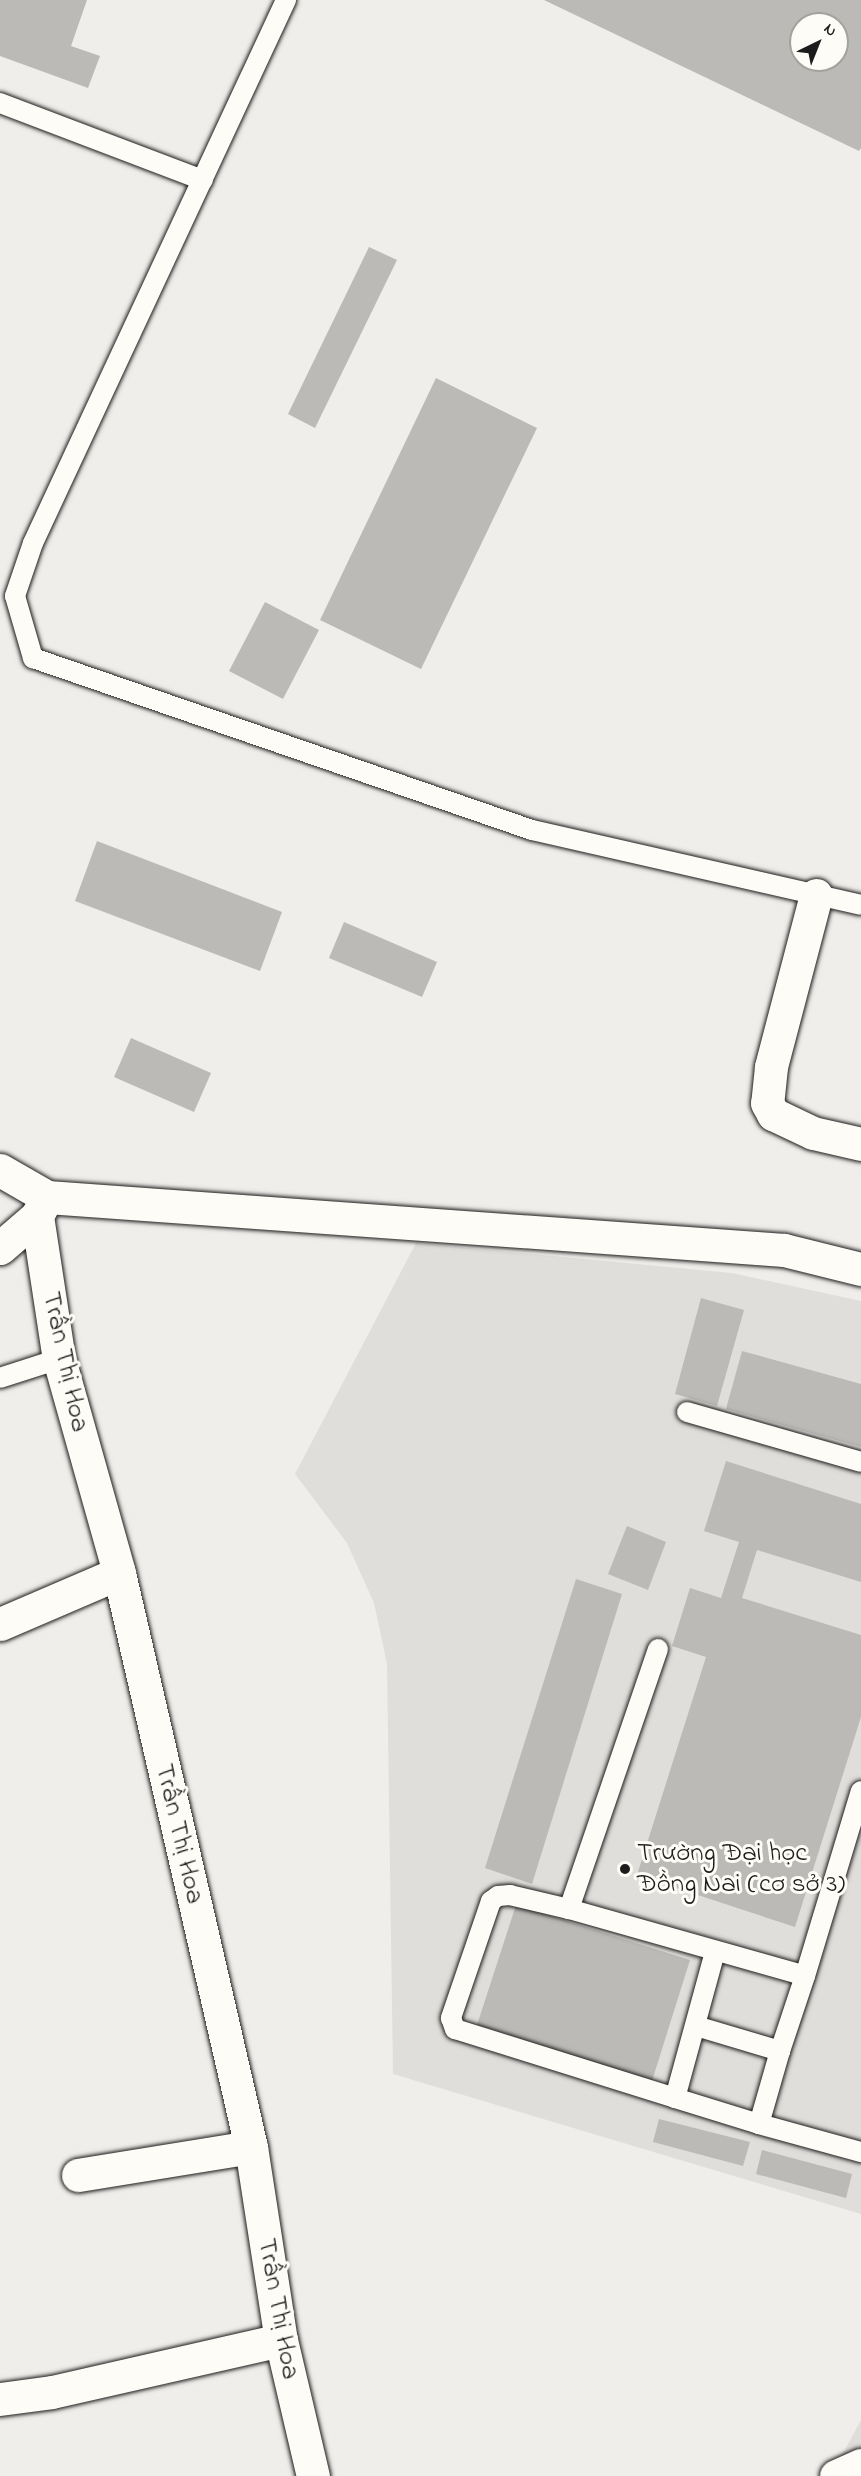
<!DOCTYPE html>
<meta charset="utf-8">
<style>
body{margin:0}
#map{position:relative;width:861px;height:2476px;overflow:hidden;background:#f0eeea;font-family:"Indie Flower",sans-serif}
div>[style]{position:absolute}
.built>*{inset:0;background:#e0deda}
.building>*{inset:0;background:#bbbab6}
.roads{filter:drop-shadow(0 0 2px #1c1c1c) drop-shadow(0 0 2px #1c1c1c)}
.service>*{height:20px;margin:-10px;padding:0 10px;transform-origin:10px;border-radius:10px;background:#fdfcf7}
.minor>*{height:33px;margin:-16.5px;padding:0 16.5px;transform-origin:16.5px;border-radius:16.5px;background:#fdfcf7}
.dots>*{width:16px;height:16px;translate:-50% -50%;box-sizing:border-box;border:3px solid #fdfcf7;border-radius:50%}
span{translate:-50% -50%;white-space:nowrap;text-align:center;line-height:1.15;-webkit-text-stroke:6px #fdfcf7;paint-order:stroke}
.street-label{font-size:27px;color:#1c1c1c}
.poi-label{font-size:27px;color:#1c1c1c}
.left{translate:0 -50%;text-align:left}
.north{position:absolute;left:789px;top:12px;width:60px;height:60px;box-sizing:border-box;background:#fdfcf7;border:2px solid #a3a29f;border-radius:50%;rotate:43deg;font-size:16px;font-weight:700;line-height:24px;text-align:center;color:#1c1c1c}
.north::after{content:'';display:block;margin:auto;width:21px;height:27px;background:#1c1c1c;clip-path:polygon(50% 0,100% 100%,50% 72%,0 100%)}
</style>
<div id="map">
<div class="built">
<div style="clip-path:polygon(416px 1243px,732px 1273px,861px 1301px,861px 2214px,393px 2074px,387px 1664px,374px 1603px,347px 1543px,295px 1474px)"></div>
<div style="clip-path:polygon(861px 2420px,861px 2450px,840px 2459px)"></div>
</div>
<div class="building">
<div style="clip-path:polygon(0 0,87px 0,71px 46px,100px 56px,88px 88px,0 56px)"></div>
<div style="clip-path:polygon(evenodd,544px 0,861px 0,861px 148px,859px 151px,544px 0,801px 24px,837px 24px,837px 60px,801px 60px,801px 24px)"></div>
<div style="clip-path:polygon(369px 247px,397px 260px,315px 428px,288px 414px)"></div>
<div style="clip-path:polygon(436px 378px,537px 428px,421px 669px,320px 620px)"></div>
<div style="clip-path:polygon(265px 602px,319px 630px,283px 699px,229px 671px)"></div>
<div style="clip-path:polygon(97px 841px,282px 912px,260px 971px,75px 901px)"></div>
<div style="clip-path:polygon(344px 922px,437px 962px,422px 997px,329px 958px)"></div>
<div style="clip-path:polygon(131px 1038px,211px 1073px,194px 1112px,114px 1077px)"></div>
<div style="clip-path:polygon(701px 1298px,744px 1310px,717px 1406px,675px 1394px)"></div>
<div style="clip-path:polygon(742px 1351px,861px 1384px,861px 1447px,726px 1409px)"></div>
<div style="clip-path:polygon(726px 1461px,861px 1504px,861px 1582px,757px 1550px,742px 1598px,861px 1635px,861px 1717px,795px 1927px,637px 1875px,706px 1657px,672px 1646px,690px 1588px,721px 1598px,739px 1542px,704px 1531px)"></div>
<div style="clip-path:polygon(627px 1526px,666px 1542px,648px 1590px,608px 1574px)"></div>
<div style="clip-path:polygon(576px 1579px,622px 1594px,532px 1884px,485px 1868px)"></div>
<div style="clip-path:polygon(516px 1905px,690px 1960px,652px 2081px,477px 2025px)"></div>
<div style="clip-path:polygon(659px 2119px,750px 2142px,743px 2166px,653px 2142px)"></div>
<div style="clip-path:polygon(762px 2150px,852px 2174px,846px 2198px,756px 2174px)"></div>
</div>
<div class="roads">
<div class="service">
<div style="left:286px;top:0;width:599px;rotate:114.98deg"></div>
<div style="left:33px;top:543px;width:56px;rotate:108.8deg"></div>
<div style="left:15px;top:596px;width:65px;rotate:73.8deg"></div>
<div style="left:33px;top:658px;width:528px;rotate:19.02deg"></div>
<div style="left:532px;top:830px;width:337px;rotate:12.8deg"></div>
<div style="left:0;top:103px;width:217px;rotate:20.8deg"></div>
<div style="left:0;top:1378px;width:62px;rotate:-17.9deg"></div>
<div style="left:687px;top:1412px;width:181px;rotate:16deg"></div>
<div style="left:658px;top:1649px;width:275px;rotate:108.9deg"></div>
<div style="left:569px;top:1909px;width:245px;rotate:15.8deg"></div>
<div style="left:805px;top:1976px;width:79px;rotate:108.4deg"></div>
<div style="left:780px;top:2051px;width:76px;rotate:106deg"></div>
<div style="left:759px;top:2124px;width:106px;rotate:15.4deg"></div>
<div style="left:569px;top:1909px;width:61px;rotate:-166.7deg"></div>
<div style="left:510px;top:1895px;width:12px;rotate:175deg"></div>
<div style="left:498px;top:1896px;width:9px;rotate:144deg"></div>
<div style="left:491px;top:1901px;width:124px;rotate:108.9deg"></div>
<div style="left:451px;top:2018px;width:12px;rotate:70deg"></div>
<div style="left:455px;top:2029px;width:231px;rotate:17.4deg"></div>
<div style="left:675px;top:2098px;width:151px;rotate:-74.7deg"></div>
<div style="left:805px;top:1976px;width:193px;rotate:-73.2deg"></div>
<div style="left:696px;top:2026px;width:88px;rotate:16.6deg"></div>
<div style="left:675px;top:2098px;width:88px;rotate:17.2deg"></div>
</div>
<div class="minor">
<div style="left:816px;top:895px;width:178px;rotate:104.7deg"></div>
<div style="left:771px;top:1067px;width:36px;rotate:96deg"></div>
<div style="left:767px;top:1103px;width:13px;rotate:61deg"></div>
<div style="left:773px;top:1114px;width:44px;rotate:25.4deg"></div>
<div style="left:813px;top:1133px;width:49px;rotate:12.9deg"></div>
<div style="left:0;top:1170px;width:54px;rotate:29.9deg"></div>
<div style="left:47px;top:1197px;width:739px;rotate:4.11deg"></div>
<div style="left:784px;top:1250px;width:79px;rotate:13.9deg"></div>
<div style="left:47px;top:1197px;width:21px;rotate:118deg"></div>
<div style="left:37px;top:1216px;width:145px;rotate:81.3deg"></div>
<div style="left:59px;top:1359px;width:222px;rotate:74.3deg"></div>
<div style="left:119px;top:1573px;width:589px;rotate:77.05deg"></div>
<div style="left:251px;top:2147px;width:195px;rotate:81.2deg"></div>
<div style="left:281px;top:2340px;width:140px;rotate:76.8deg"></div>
<div style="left:0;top:1248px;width:49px;rotate:-40.9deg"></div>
<div style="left:0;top:1624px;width:129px;rotate:-23.2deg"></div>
<div style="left:78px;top:2175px;width:175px;rotate:-9.2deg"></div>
<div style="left:0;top:2399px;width:52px;rotate:-7.7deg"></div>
<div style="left:52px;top:2392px;width:235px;rotate:-12.8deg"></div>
<div style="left:836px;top:2476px;width:27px;rotate:-24deg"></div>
</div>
</div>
<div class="dots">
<div style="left:625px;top:1869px;background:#1c1c1c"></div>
</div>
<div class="street-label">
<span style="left:65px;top:1362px;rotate:78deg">Trần Thị Hoa</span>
<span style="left:179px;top:1834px;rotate:77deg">Trần Thị Hoa</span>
<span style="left:278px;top:2309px;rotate:80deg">Trần Thị Hoa</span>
</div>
<div class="poi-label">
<span class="left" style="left:637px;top:1869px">Trường Đại học<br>Đồng Nai (cơ sở 3)</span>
</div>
<div class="north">N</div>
</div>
